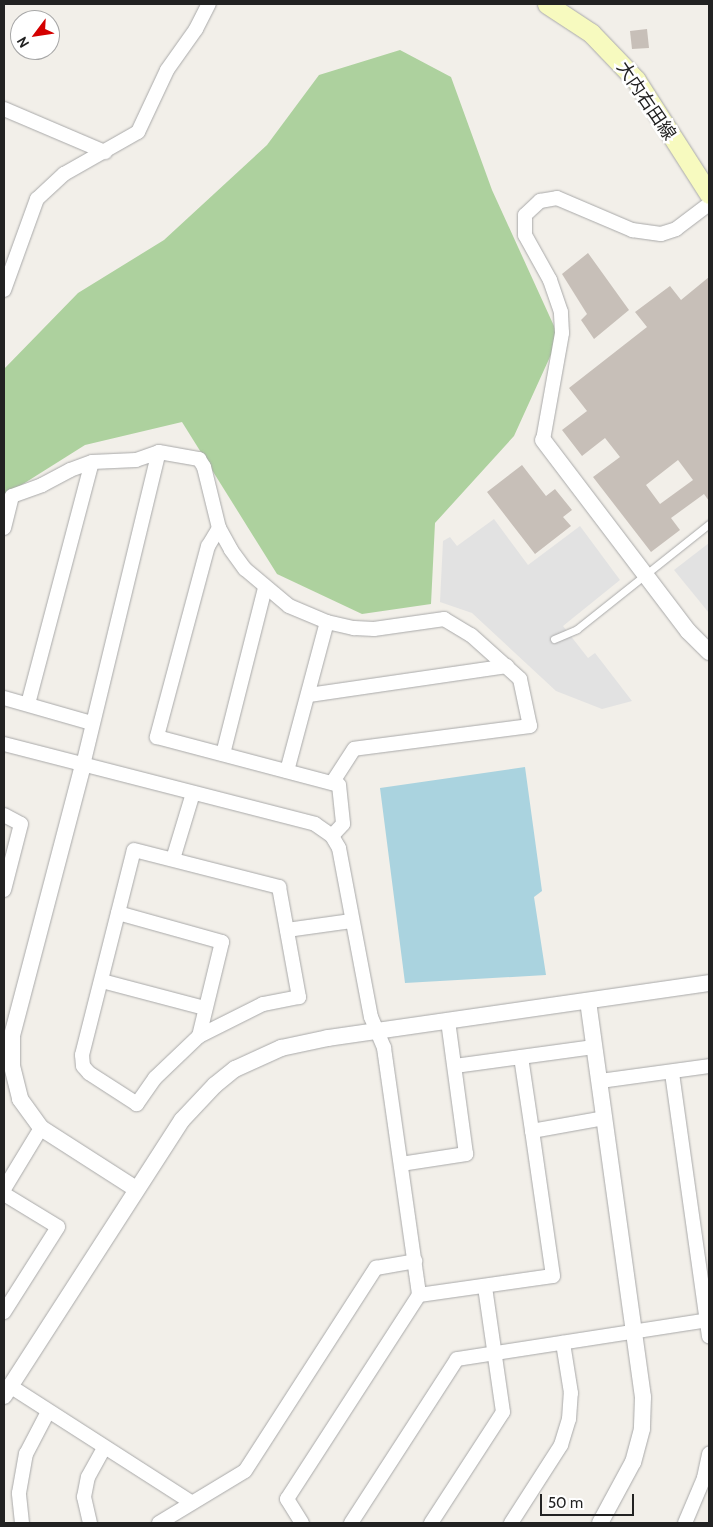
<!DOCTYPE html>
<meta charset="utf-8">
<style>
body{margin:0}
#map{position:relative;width:713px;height:1527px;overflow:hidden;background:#f2efe9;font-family:Cabin,"Noto Sans JP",sans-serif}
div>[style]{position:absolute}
.forest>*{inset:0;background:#add19e}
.parking>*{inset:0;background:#e2e2e2}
.water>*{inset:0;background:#aad3df}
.building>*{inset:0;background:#c7bfb8}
.roads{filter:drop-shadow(0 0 1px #a9a9a9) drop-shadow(0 0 1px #a9a9a9)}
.service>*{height:7px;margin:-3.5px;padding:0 3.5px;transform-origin:3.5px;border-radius:3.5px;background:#fff}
.minor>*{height:14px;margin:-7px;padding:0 7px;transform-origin:7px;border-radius:7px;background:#fff}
.tertiary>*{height:16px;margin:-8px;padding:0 8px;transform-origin:8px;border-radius:8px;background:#fff}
.secondary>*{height:19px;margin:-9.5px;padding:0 9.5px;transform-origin:9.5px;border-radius:9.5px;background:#f7fabf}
span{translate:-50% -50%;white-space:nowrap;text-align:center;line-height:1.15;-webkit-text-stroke:5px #fff;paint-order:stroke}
.street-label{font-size:18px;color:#222}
.frame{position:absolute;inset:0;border:5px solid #222;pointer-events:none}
.north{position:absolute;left:10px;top:10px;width:50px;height:50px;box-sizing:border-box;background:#fff;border:1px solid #a7a7a7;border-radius:50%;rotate:239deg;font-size:14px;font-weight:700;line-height:20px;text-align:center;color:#222}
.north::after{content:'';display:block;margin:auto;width:18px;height:22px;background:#d40000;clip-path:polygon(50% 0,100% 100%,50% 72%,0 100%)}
.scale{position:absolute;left:540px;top:1494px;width:94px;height:22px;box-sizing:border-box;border:2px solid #222;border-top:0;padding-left:6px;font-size:15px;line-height:18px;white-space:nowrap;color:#222;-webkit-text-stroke:4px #fff;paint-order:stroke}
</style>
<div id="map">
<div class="forest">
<div style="clip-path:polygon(400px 50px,451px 77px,492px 190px,559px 337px,514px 436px,435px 523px,431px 604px,362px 614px,277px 574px,182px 422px,85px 445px,4px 496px,4px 369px,78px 293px,164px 240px,267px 145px,319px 75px)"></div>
</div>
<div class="parking">
<div style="clip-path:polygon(494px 519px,528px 565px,580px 526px,620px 580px,563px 626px,588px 658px,595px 653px,632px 701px,602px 709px,556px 691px,472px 613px,440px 602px,443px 541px,450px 537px,457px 546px)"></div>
<div style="clip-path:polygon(709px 543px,709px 613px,674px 570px)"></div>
</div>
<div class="water">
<div style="clip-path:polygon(525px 767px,542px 891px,534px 897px,546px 975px,405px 983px,380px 788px)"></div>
</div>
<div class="building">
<div style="clip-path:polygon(647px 29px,649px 48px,632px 49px,630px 31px)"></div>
<div style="clip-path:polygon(588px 253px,629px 310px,594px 339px,581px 320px,587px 314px,562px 274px)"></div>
<div style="clip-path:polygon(evenodd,709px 277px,709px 501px,704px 494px,671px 518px,680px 530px,651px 552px,593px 477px,620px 457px,605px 438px,582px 456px,562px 430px,587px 411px,569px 388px,647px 327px,635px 312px,670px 286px,681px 300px,709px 277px,678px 460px,693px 480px,660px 504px,646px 485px,678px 460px)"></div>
<div style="clip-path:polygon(522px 465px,546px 496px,555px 489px,572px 510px,563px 517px,571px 526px,535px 554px,487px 492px)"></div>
</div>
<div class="roads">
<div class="service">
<div style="left:554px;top:639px;width:25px;rotate:-23deg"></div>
<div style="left:577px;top:629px;width:169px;rotate:-38.5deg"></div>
</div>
<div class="minor">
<div style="left:4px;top:109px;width:110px;rotate:23.1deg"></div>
<div style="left:4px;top:290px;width:97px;rotate:-70.1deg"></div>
<div style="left:37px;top:199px;width:37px;rotate:-43deg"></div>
<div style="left:64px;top:174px;width:85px;rotate:-29.6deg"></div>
<div style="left:138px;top:132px;width:68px;rotate:-64.9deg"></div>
<div style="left:167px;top:70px;width:50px;rotate:-54.7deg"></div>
<div style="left:196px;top:29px;width:28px;rotate:-63deg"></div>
<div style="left:543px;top:440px;width:109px;rotate:-79.9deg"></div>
<div style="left:562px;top:333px;width:21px;rotate:-93deg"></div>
<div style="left:561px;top:312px;width:34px;rotate:-109deg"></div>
<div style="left:550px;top:280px;width:51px;rotate:-119.1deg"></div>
<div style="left:525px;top:235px;width:20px;rotate:-90deg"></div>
<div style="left:525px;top:215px;width:21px;rotate:-43deg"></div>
<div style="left:540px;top:201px;width:17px;rotate:-10deg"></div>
<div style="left:557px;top:198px;width:82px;rotate:23.1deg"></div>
<div style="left:632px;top:230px;width:29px;rotate:8deg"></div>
<div style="left:661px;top:234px;width:16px;rotate:-18deg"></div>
<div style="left:676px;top:229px;width:41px;rotate:-37.1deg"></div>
<div style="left:4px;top:528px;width:33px;rotate:-76deg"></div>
<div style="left:12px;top:496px;width:32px;rotate:-20deg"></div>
<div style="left:42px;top:485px;width:32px;rotate:-28deg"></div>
<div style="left:70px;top:470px;width:23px;rotate:-20deg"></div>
<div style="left:92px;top:462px;width:44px;rotate:-2.6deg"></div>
<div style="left:136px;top:460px;width:24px;rotate:-19deg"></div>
<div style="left:159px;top:452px;width:41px;rotate:9.9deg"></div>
<div style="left:199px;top:459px;width:9px;rotate:58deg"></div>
<div style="left:204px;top:467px;width:63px;rotate:76.2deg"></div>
<div style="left:219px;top:528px;width:25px;rotate:61deg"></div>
<div style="left:231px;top:550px;width:24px;rotate:54deg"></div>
<div style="left:245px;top:569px;width:57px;rotate:40.1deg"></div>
<div style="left:289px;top:606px;width:41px;rotate:22.8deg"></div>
<div style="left:327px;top:622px;width:28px;rotate:13deg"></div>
<div style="left:354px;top:628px;width:20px;rotate:3deg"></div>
<div style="left:374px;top:629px;width:71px;rotate:-8.1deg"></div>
<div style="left:444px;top:619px;width:31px;rotate:31deg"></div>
<div style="left:471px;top:635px;width:66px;rotate:41.9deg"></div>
<div style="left:520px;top:679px;width:48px;rotate:78deg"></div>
<div style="left:530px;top:726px;width:177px;rotate:172.6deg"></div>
<div style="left:354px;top:749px;width:40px;rotate:122.9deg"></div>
<div style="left:219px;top:528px;width:21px;rotate:121deg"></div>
<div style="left:208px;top:546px;width:198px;rotate:105deg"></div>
<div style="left:157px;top:737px;width:188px;rotate:14.8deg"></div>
<div style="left:339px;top:785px;width:39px;rotate:84deg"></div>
<div style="left:343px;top:824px;width:16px;rotate:133deg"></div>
<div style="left:309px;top:695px;width:200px;rotate:-8.3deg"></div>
<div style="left:4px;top:698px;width:91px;rotate:15.9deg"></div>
<div style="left:28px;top:704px;width:250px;rotate:-75.2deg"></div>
<div style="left:4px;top:744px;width:321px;rotate:14.4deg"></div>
<div style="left:315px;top:824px;width:21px;rotate:35deg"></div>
<div style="left:332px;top:836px;width:14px;rotate:60deg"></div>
<div style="left:339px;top:848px;width:172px;rotate:79.3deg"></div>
<div style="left:371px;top:1017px;width:34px;rotate:67deg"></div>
<div style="left:384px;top:1048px;width:249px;rotate:81.9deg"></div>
<div style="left:419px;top:1295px;width:243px;rotate:122.9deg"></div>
<div style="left:287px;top:1499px;width:28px;rotate:58deg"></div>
<div style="left:223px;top:754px;width:171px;rotate:-75.8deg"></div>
<div style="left:83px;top:765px;width:322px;rotate:-76.4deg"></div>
<div style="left:287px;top:771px;width:154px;rotate:-75deg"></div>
<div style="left:4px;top:815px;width:19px;rotate:28deg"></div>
<div style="left:21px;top:824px;width:68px;rotate:104.4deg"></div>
<div style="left:134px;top:850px;width:150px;rotate:14.3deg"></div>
<div style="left:279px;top:887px;width:112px;rotate:79.7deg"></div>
<div style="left:299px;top:997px;width:37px;rotate:169deg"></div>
<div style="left:263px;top:1004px;width:72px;rotate:153.4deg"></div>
<div style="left:199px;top:1036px;width:61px;rotate:136.3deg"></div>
<div style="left:155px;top:1078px;width:32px;rotate:125deg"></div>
<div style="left:137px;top:1104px;width:57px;rotate:-147.1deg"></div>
<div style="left:89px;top:1073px;width:9px;rotate:-131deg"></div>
<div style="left:83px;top:1066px;width:11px;rotate:-95deg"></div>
<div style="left:82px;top:1055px;width:211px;rotate:-75.8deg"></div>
<div style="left:173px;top:859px;width:69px;rotate:-73.1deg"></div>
<div style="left:118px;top:913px;width:108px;rotate:15.6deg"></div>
<div style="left:222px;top:942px;width:97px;rotate:103.7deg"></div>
<div style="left:287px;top:930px;width:65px;rotate:-8deg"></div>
<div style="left:102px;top:981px;width:106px;rotate:14.7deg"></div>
<div style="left:521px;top:1057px;width:75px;rotate:81.5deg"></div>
<div style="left:455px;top:1066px;width:140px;rotate:-7.8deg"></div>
<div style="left:672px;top:1073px;width:266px;rotate:82deg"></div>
<div style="left:600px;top:1081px;width:110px;rotate:-7.8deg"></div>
<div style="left:401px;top:1164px;width:66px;rotate:-8.7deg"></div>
<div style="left:466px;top:1154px;width:134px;rotate:-97.7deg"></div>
<div style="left:4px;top:1189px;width:71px;rotate:-58.8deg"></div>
<div style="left:4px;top:1194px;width:63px;rotate:31.4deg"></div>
<div style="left:58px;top:1227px;width:101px;rotate:122.4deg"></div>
<div style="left:419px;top:1295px;width:135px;rotate:-8.1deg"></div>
<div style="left:553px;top:1276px;width:147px;rotate:-98.2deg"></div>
<div style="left:532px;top:1131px;width:73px;rotate:-10.2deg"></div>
<div style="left:10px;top:1386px;width:216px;rotate:32.7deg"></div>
<div style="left:22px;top:1523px;width:30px;rotate:-96deg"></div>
<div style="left:19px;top:1493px;width:40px;rotate:-80deg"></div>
<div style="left:26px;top:1454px;width:47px;rotate:-62.4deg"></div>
<div style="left:90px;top:1523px;width:27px;rotate:-103deg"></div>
<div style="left:84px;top:1497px;width:20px;rotate:-79deg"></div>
<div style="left:88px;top:1477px;width:33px;rotate:-61deg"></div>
<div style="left:159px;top:1523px;width:100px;rotate:-31.2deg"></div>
<div style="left:245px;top:1471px;width:242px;rotate:-57.2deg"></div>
<div style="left:376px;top:1268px;width:40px;rotate:-10deg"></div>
<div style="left:351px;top:1523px;width:195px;rotate:-57.1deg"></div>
<div style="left:457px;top:1359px;width:255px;rotate:-8.8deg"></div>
<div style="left:431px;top:1523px;width:132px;rotate:-57deg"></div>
<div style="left:503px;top:1412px;width:126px;rotate:-98.2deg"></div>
<div style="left:511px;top:1523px;width:93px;rotate:-57.3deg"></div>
<div style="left:561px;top:1445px;width:27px;rotate:-73deg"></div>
<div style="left:569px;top:1419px;width:26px;rotate:-86deg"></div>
<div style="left:571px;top:1393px;width:51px;rotate:-99.1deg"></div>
<div style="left:685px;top:1523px;width:49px;rotate:-67.1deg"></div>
<div style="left:704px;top:1478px;width:25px;rotate:-78deg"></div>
</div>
<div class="tertiary">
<div style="left:543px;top:440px;width:240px;rotate:52.8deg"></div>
<div style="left:688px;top:631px;width:30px;rotate:45deg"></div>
<div style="left:83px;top:765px;width:280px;rotate:104.7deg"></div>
<div style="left:12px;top:1036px;width:30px;rotate:90deg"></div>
<div style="left:12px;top:1066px;width:34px;rotate:76deg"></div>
<div style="left:20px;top:1099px;width:36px;rotate:54deg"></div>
<div style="left:41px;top:1128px;width:113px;rotate:32.7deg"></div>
<div style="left:588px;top:1001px;width:400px;rotate:82.1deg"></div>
<div style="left:643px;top:1397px;width:32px;rotate:92deg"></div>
<div style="left:642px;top:1429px;width:34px;rotate:105deg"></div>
<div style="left:633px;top:1462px;width:69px;rotate:118.4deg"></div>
<div style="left:4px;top:1396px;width:328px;rotate:-57.2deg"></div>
<div style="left:182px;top:1120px;width:48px;rotate:-46.7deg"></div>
<div style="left:215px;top:1085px;width:26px;rotate:-39deg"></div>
<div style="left:235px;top:1069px;width:51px;rotate:-24.5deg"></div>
<div style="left:281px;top:1048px;width:48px;rotate:-12deg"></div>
<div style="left:328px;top:1038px;width:385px;rotate:-8.2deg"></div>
</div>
<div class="secondary">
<div style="left:547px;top:4px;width:53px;rotate:33.4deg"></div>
<div style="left:591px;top:33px;width:65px;rotate:46.2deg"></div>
<div style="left:636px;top:80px;width:135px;rotate:57.4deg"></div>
</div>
</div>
<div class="street-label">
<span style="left:646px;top:101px;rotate:56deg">大内右田線</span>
</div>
<div class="frame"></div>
<div class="north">N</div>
<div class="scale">50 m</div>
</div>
